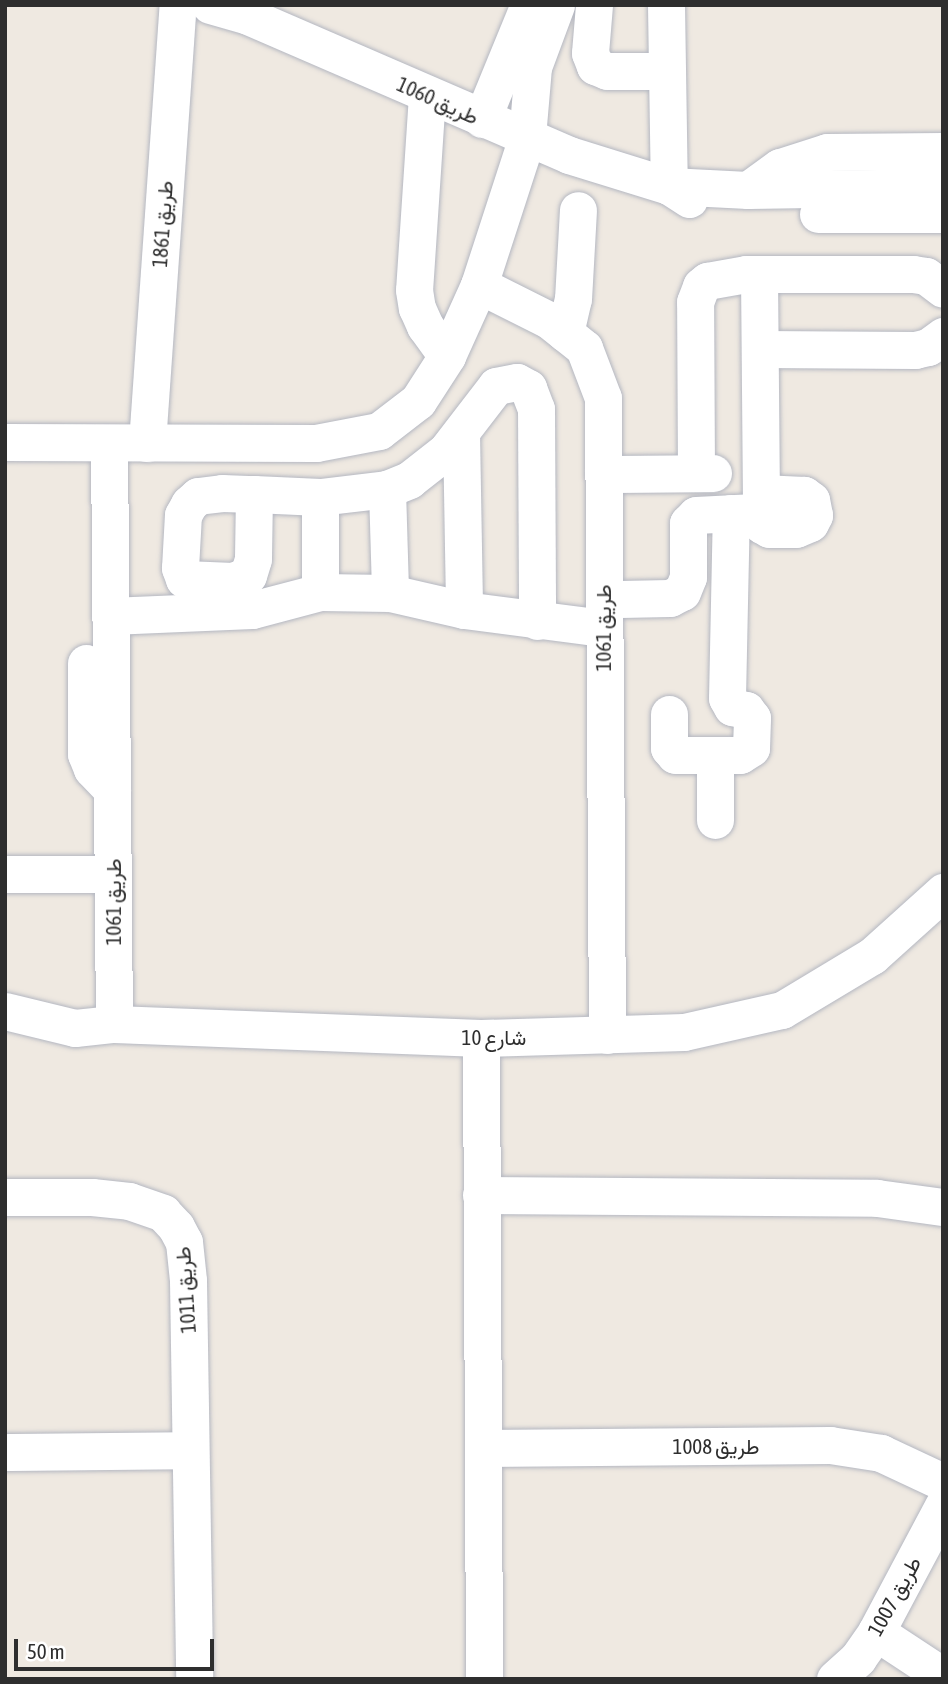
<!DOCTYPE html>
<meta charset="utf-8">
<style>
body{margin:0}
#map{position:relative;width:948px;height:1684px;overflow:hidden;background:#efe9e1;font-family:"Asap Condensed",Vazirmatn,sans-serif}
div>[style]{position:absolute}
.roads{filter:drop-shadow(0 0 2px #b4b7c1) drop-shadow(0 0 2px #b4b7c1)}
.minor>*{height:37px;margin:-18.5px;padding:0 18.5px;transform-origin:18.5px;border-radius:18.5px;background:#fff}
span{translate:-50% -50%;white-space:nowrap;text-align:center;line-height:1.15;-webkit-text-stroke:5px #fff;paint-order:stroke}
.street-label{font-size:21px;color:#2e2e2e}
.frame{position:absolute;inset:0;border:7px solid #2e2e2e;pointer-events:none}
.scale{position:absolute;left:14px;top:1639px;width:200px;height:32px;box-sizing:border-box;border:4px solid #2e2e2e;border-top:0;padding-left:9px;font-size:21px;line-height:24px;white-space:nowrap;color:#2e2e2e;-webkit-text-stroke:5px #fff;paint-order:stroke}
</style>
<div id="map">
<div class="roads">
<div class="minor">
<div style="left:210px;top:5px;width:40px;rotate:16deg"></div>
<div style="left:248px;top:16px;width:350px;rotate:23.4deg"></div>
<div style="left:569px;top:155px;width:105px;rotate:17.2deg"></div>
<div style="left:669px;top:186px;width:79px;rotate:2.9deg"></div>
<div style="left:748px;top:190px;width:195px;rotate:-0.9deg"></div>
<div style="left:594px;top:5px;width:48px;rotate:94.8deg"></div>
<div style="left:590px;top:53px;width:14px;rotate:69deg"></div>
<div style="left:595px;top:66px;width:13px;rotate:23deg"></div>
<div style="left:607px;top:71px;width:60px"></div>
<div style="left:666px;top:5px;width:181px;rotate:89.1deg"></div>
<div style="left:669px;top:186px;width:24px;rotate:33deg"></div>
<div style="left:427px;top:95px;width:195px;rotate:93.8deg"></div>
<div style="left:414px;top:290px;width:18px;rotate:81deg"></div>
<div style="left:417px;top:308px;width:20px;rotate:66deg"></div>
<div style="left:425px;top:326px;width:37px;rotate:54deg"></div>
<div style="left:482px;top:119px;width:121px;rotate:-67.7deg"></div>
<div style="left:748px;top:190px;width:39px;rotate:-36deg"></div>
<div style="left:780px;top:167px;width:49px;rotate:-17.7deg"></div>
<div style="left:827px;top:152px;width:116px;rotate:-0.5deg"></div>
<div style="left:818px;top:214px;width:125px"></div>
<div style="left:759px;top:274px;width:238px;rotate:89.5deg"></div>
<div style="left:761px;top:512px;width:13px;rotate:86deg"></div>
<div style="left:762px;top:525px;width:8px;rotate:30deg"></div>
<div style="left:769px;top:529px;width:27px"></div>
<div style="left:796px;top:529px;width:15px;rotate:-23deg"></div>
<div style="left:810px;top:523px;width:9px;rotate:-63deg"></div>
<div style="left:814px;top:515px;width:15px;rotate:-101deg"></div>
<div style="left:811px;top:500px;width:9px;rotate:-144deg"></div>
<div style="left:804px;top:495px;width:43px;rotate:-177.3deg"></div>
<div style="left:479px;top:285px;width:78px;rotate:26.6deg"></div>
<div style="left:549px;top:320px;width:45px;rotate:38.7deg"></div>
<div style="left:584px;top:348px;width:53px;rotate:69.2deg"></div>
<div style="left:603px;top:398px;width:637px;rotate:89.64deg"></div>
<div style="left:565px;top:333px;width:35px;rotate:-77deg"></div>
<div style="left:573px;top:299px;width:89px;rotate:-86.8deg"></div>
<div style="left:760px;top:349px;width:155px;rotate:0.4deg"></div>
<div style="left:915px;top:350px;width:13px;rotate:-13deg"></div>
<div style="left:928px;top:347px;width:19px;rotate:-36deg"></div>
<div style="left:461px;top:433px;width:177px;rotate:89deg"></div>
<div style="left:5px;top:442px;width:311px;rotate:0.2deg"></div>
<div style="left:316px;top:443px;width:64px;rotate:-10.8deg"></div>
<div style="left:379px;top:431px;width:49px;rotate:-37.6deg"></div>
<div style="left:418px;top:401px;width:54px;rotate:-57.2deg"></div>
<div style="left:447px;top:356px;width:78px;rotate:-65.7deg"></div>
<div style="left:479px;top:285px;width:156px;rotate:-72deg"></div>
<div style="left:527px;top:137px;width:70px;rotate:-85.1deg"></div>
<div style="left:533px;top:67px;width:66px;rotate:-69.6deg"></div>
<div style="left:109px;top:443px;width:581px;rotate:89.51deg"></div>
<div style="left:147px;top:443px;width:439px;rotate:-86deg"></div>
<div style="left:696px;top:473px;width:171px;rotate:-90.3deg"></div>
<div style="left:695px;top:302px;width:17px;rotate:-69deg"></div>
<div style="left:701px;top:286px;width:8px;rotate:-40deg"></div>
<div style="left:707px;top:281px;width:40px;rotate:-10deg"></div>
<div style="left:746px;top:274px;width:167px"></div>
<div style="left:913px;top:274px;width:13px;rotate:9deg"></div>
<div style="left:926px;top:276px;width:21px;rotate:37deg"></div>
<div style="left:603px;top:474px;width:110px;rotate:-0.5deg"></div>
<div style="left:387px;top:489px;width:104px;rotate:88.3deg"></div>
<div style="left:254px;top:494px;width:65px;rotate:90.9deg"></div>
<div style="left:253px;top:559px;width:17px;rotate:107deg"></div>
<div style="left:248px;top:575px;width:16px;rotate:158deg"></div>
<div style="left:233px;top:581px;width:49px;rotate:-177.7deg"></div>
<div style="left:184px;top:579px;width:12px;rotate:-110deg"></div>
<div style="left:180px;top:568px;width:53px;rotate:-86.8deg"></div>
<div style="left:183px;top:515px;width:13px;rotate:-61deg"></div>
<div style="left:189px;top:504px;width:12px;rotate:-42deg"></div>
<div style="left:198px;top:496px;width:24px;rotate:-7deg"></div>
<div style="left:222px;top:493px;width:32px;rotate:2deg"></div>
<div style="left:254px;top:494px;width:66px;rotate:2.6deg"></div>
<div style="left:320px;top:497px;width:67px;rotate:-6.8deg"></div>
<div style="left:387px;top:489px;width:24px;rotate:-22deg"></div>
<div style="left:409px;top:480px;width:47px;rotate:-38.1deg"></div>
<div style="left:446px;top:451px;width:82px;rotate:-52.4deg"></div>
<div style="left:496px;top:386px;width:21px;rotate:-11deg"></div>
<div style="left:517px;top:382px;width:13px;rotate:29deg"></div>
<div style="left:528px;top:388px;width:22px;rotate:69deg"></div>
<div style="left:536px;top:409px;width:212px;rotate:89.7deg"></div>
<div style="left:320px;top:497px;width:95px;rotate:90deg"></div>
<div style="left:620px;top:599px;width:50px;rotate:-1.1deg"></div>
<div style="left:670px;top:598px;width:13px;rotate:-27deg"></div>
<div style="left:682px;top:592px;width:16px;rotate:-68deg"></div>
<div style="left:688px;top:577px;width:54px;rotate:-90deg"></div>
<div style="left:688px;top:523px;width:11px;rotate:-45deg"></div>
<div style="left:696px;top:515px;width:59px;rotate:-2.9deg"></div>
<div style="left:110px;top:616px;width:142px;rotate:-2.4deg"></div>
<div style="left:252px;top:610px;width:70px;rotate:-14.8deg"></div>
<div style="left:320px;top:592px;width:70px;rotate:0.8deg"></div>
<div style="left:390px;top:593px;width:76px;rotate:12.9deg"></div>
<div style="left:464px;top:610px;width:139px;rotate:7.4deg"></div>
<div style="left:86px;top:663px;width:91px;rotate:90deg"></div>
<div style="left:86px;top:754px;width:16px;rotate:68deg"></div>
<div style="left:92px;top:769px;width:29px;rotate:46deg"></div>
<div style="left:669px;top:714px;width:34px;rotate:90deg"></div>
<div style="left:669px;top:748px;width:9px;rotate:49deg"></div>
<div style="left:675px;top:755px;width:65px"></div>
<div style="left:740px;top:755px;width:13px;rotate:-32deg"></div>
<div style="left:751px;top:748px;width:30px;rotate:-88deg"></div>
<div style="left:752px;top:718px;width:10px;rotate:-127deg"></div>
<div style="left:746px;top:710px;width:14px;rotate:-168deg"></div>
<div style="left:732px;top:707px;width:10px;rotate:-119deg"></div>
<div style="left:727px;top:698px;width:185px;rotate:-88.8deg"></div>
<div style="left:715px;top:755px;width:65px;rotate:90deg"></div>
<div style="left:5px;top:874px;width:108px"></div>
<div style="left:5px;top:1011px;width:72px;rotate:13.7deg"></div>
<div style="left:75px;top:1028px;width:39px;rotate:-6deg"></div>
<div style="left:114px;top:1024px;width:367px;rotate:2.2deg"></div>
<div style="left:481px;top:1038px;width:203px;rotate:-1.7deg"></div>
<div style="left:684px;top:1032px;width:100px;rotate:-12.7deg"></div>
<div style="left:782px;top:1010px;width:105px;rotate:-31deg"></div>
<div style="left:872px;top:956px;width:96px;rotate:-42deg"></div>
<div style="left:481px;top:1038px;width:641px;rotate:89.73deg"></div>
<div style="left:481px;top:1195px;width:396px;rotate:0.4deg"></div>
<div style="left:877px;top:1198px;width:67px;rotate:7.8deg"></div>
<div style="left:5px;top:1197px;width:87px"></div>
<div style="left:92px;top:1197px;width:37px;rotate:6deg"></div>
<div style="left:129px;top:1201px;width:36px;rotate:19deg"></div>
<div style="left:163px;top:1213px;width:19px;rotate:47deg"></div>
<div style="left:176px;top:1227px;width:17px;rotate:62deg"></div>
<div style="left:184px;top:1242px;width:39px;rotate:84deg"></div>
<div style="left:188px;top:1281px;width:398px;rotate:89.1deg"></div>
<div style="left:483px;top:1448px;width:347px;rotate:-0.5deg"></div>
<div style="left:830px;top:1445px;width:52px;rotate:8.9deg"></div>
<div style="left:881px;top:1453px;width:68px;rotate:25.1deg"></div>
<div style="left:5px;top:1452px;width:183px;rotate:-0.6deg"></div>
<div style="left:876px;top:1632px;width:80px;rotate:33.3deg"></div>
<div style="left:835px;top:1679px;width:31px;rotate:-42deg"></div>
<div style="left:858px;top:1658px;width:32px;rotate:-55deg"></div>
<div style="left:876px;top:1632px;width:143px;rotate:-62deg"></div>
</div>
</div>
<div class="street-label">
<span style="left:438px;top:100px;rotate:24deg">طريق 1060</span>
<span style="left:162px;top:224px;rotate:-86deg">طريق 1861</span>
<span style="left:603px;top:628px;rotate:-90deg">طريق 1061</span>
<span style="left:113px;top:902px;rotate:-90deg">طريق 1061</span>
<span style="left:494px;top:1037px">شارع 10</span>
<span style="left:185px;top:1290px;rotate:-94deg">طريق 1011</span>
<span style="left:716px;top:1446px">طريق 1008</span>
<span style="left:894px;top:1596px;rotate:-61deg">طريق 1007</span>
</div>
<div class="frame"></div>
<div class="scale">50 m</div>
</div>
